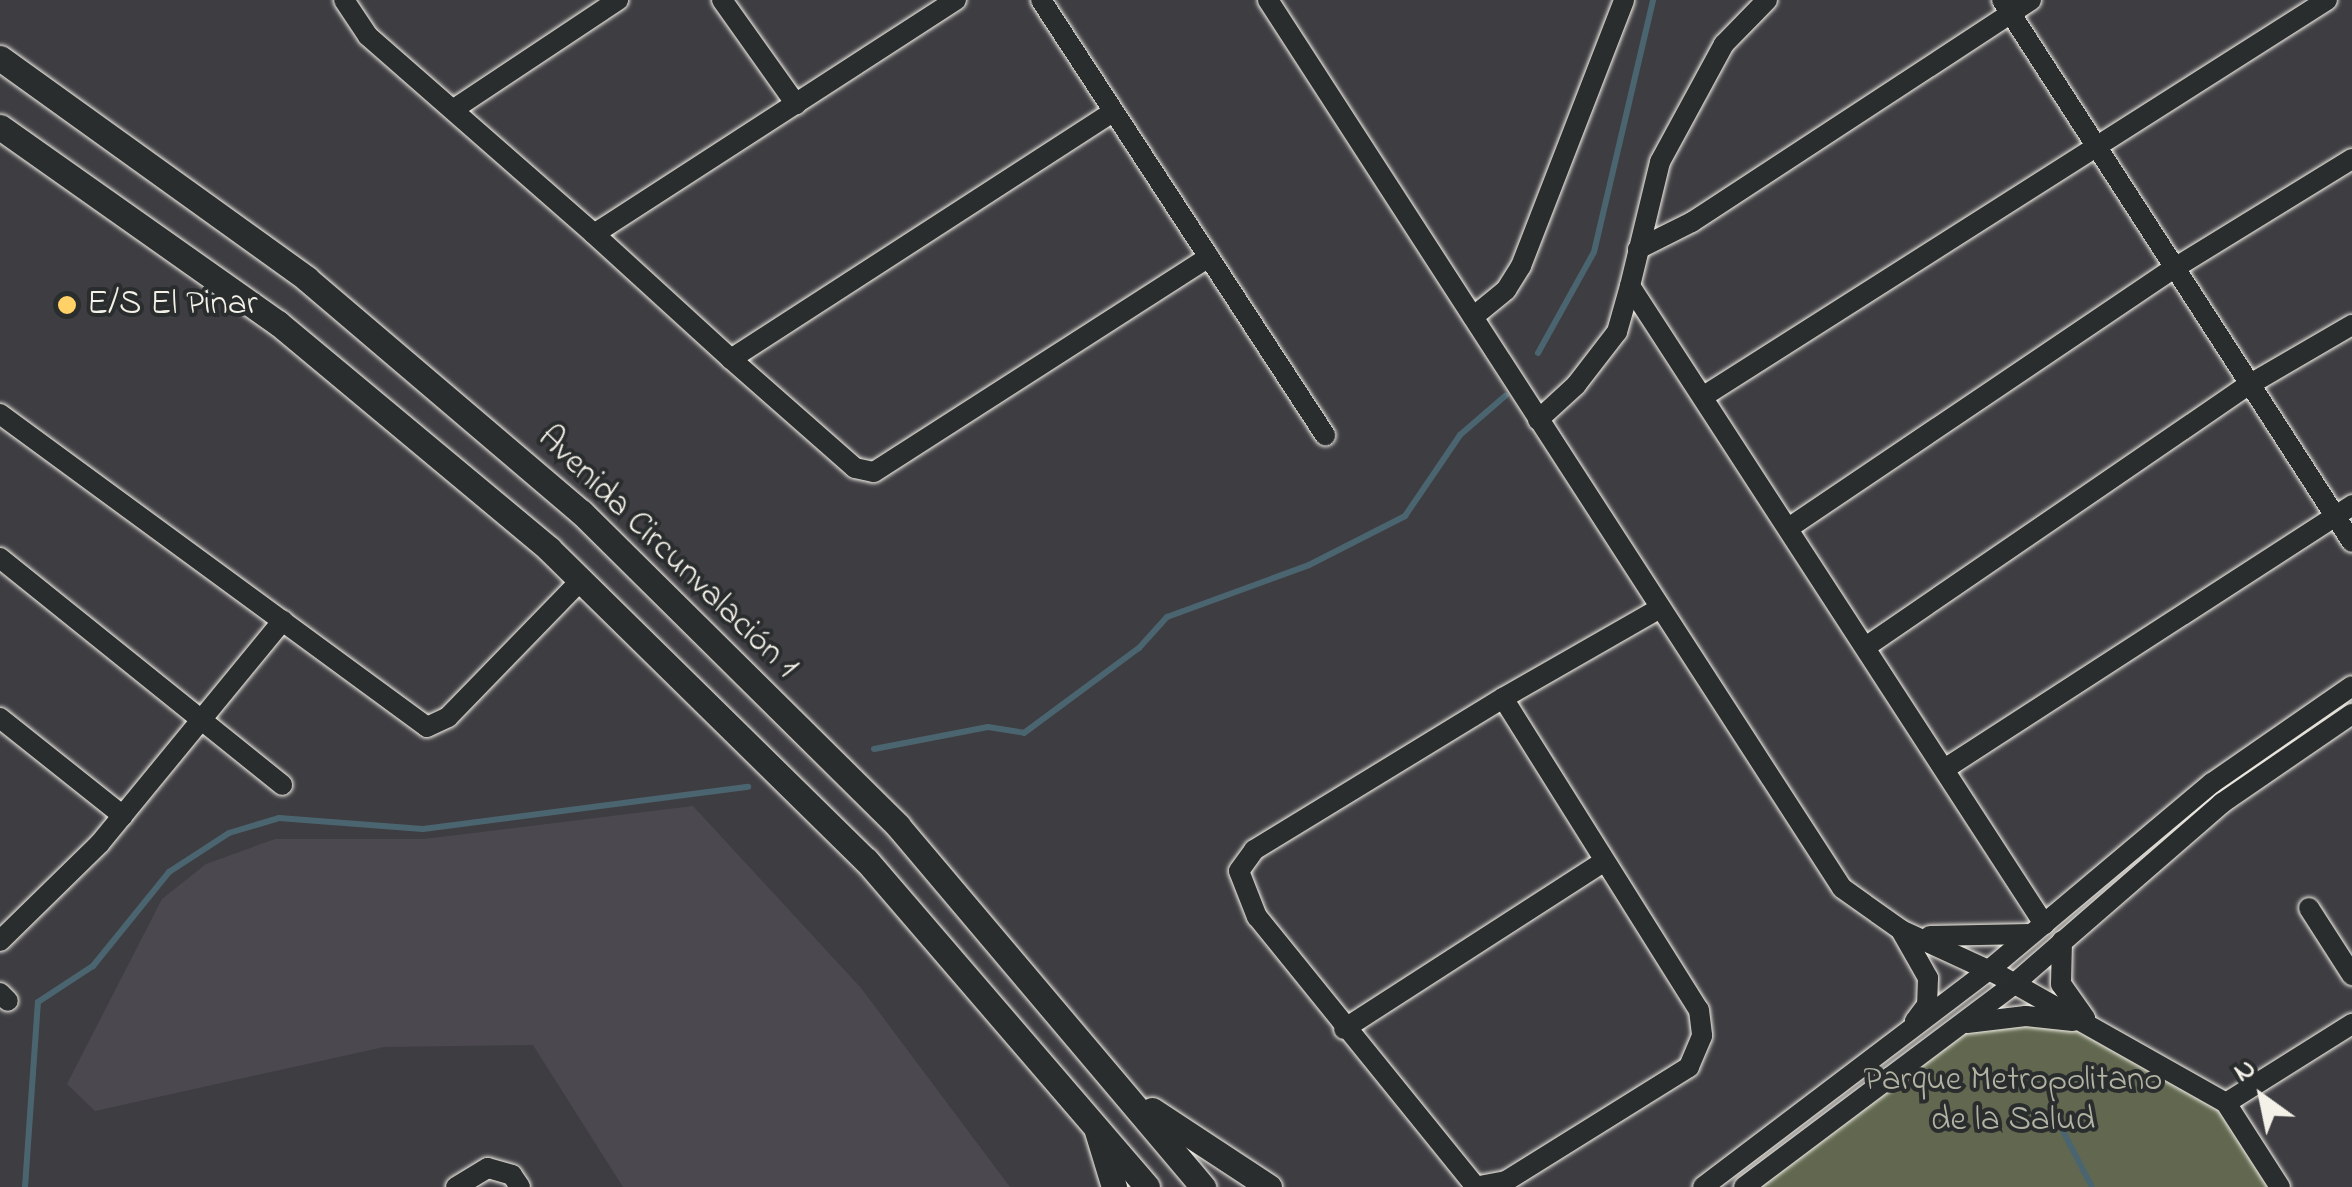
<!DOCTYPE html>
<meta charset="utf-8">
<style>
body{margin:0}
#map{position:relative;width:2352px;height:1187px;overflow:hidden;background:#3e3d42;font-family:"Indie Flower",sans-serif}
div>[style]{position:absolute}
.built>*{inset:0;background:#4c4850}
.green>*{inset:0;background:#61684f}
.stream>*{height:6px;margin:-3px;padding:0 3px;transform-origin:3px;border-radius:3px;background:#4b6570}
.roads{filter:drop-shadow(0 0 2px #f4f1e8) drop-shadow(0 0 2px #f4f1e8)}
.minor>*{height:20px;margin:-10px;padding:0 10px;transform-origin:10px;border-radius:10px;background:#2a2d2e}
.major>*{height:25px;margin:-12.5px;padding:0 12.5px;transform-origin:12.5px;border-radius:12.5px;background:#2a2d2e}
.dots>*{width:28px;height:28px;translate:-50% -50%;box-sizing:border-box;border:5px solid #2a2d2e;border-radius:50%}
span{translate:-50% -50%;white-space:nowrap;text-align:center;line-height:1.15;-webkit-text-stroke:8px #2a2d2e;paint-order:stroke}
.poi-label{font-size:35px;color:#f4f1e8}
.left{translate:0 -50%;text-align:left}
.street-label{font-size:35px;color:#f4f1e8}
.park-label{font-size:35px;color:#b2b3a3}
.north{position:absolute;left:2212px;top:1047px;width:100px;height:100px;-webkit-text-stroke:8px #2a2d2e;paint-order:stroke;rotate:327deg;font-size:28px;font-weight:700;line-height:40px;text-align:center;color:#f4f1e8}
.north::after{content:'';display:block;margin:auto;width:35px;height:45px;background:#f4f1e8;clip-path:polygon(50% 0,100% 100%,50% 72%,0 100%)}
</style>
<div id="map">
<div class="built">
<div style="clip-path:polygon(693px 806px,861px 988px,1010px 1187px,623px 1187px,533px 1045px,384px 1047px,95px 1111px,67px 1084px,162px 899px,206px 864px,275px 839px,424px 839px)"></div>
</div>
<div class="green">
<div style="clip-path:polygon(2053px 1018px,2226px 1103px,2282px 1187px,1744px 1187px,1961px 1024px)"></div>
</div>
<div class="stream">
<div style="left:1538px;top:353px;width:115px;rotate:-61deg"></div>
<div style="left:1594px;top:252px;width:259px;rotate:-76.8deg"></div>
<div style="left:874px;top:749px;width:116px;rotate:-10.9deg"></div>
<div style="left:988px;top:727px;width:36px;rotate:9deg"></div>
<div style="left:1024px;top:733px;width:143px;rotate:-36.5deg"></div>
<div style="left:1139px;top:648px;width:42px;rotate:-47.9deg"></div>
<div style="left:1167px;top:617px;width:151px;rotate:-20.1deg"></div>
<div style="left:1309px;top:565px;width:108px;rotate:-27deg"></div>
<div style="left:1405px;top:516px;width:98px;rotate:-55.8deg"></div>
<div style="left:1460px;top:435px;width:60px;rotate:-40.9deg"></div>
<div style="left:2050px;top:1106px;width:91px;rotate:62.6deg"></div>
<div style="left:25px;top:1187px;width:185px;rotate:-86deg"></div>
<div style="left:38px;top:1002px;width:66px;rotate:-33.2deg"></div>
<div style="left:93px;top:966px;width:121px;rotate:-51deg"></div>
<div style="left:169px;top:872px;width:72px;rotate:-33deg"></div>
<div style="left:229px;top:833px;width:52px;rotate:-16.7deg"></div>
<div style="left:279px;top:818px;width:144px;rotate:4.4deg"></div>
<div style="left:423px;top:829px;width:328px;rotate:-7.4deg"></div>
</div>
<div class="roads">
<div class="minor">
<div style="left:344px;top:0;width:43px;rotate:56.3deg"></div>
<div style="left:368px;top:36px;width:300px;rotate:41.2deg"></div>
<div style="left:594px;top:234px;width:431px;rotate:-32.9deg"></div>
<div style="left:722px;top:0;width:128px;rotate:54.6deg"></div>
<div style="left:1041px;top:0;width:520px;rotate:56.86deg"></div>
<div style="left:1268px;top:0;width:1057px;rotate:57.12deg"></div>
<div style="left:1842px;top:888px;width:72px;rotate:35.4deg"></div>
<div style="left:1901px;top:930px;width:108px;rotate:24.7deg"></div>
<div style="left:1999px;top:975px;width:261px;rotate:29.4deg"></div>
<div style="left:2226px;top:1103px;width:100px;rotate:57.3deg"></div>
<div style="left:1767px;top:0;width:62px;rotate:134.3deg"></div>
<div style="left:1724px;top:44px;width:134px;rotate:118.5deg"></div>
<div style="left:1660px;top:162px;width:128px;rotate:103.6deg"></div>
<div style="left:1630px;top:286px;width:761px;rotate:57.02deg"></div>
<div style="left:2002px;top:0;width:645px;rotate:57.15deg"></div>
<div style="left:454px;top:109px;width:197px;rotate:-33.6deg"></div>
<div style="left:594px;top:234px;width:185px;rotate:42.4deg"></div>
<div style="left:731px;top:359px;width:455px;rotate:-32.9deg"></div>
<div style="left:1638px;top:249px;width:60px;rotate:-26.6deg"></div>
<div style="left:1692px;top:222px;width:405px;rotate:-33.2deg"></div>
<div style="left:1473px;top:317px;width:43px;rotate:-39.3deg"></div>
<div style="left:1506px;top:290px;width:28px;rotate:-58deg"></div>
<div style="left:1521px;top:266px;width:285px;rotate:-68.8deg"></div>
<div style="left:731px;top:359px;width:165px;rotate:41.3deg"></div>
<div style="left:855px;top:468px;width:19px;rotate:12deg"></div>
<div style="left:874px;top:472px;width:398px;rotate:-32.7deg"></div>
<div style="left:1704px;top:396px;width:738px;rotate:-32.44deg"></div>
<div style="left:0;top:414px;width:529px;rotate:36.24deg"></div>
<div style="left:427px;top:727px;width:23px;rotate:-25deg"></div>
<div style="left:448px;top:717px;width:191px;rotate:-45.8deg"></div>
<div style="left:1538px;top:420px;width:52px;rotate:-42.6deg"></div>
<div style="left:1576px;top:385px;width:67px;rotate:-52.3deg"></div>
<div style="left:1617px;top:332px;width:48px;rotate:-74.2deg"></div>
<div style="left:1790px;top:527px;width:462px;rotate:-34deg"></div>
<div style="left:2173px;top:269px;width:210px;rotate:-31.6deg"></div>
<div style="left:0;top:558px;width:362px;rotate:38.8deg"></div>
<div style="left:1867px;top:646px;width:460px;rotate:-34.4deg"></div>
<div style="left:2247px;top:386px;width:121px;rotate:-30.2deg"></div>
<div style="left:1503px;top:698px;width:368px;rotate:57.9deg"></div>
<div style="left:1699px;top:1010px;width:26px;rotate:83deg"></div>
<div style="left:1702px;top:1036px;width:34px;rotate:113deg"></div>
<div style="left:1689px;top:1067px;width:216px;rotate:148.1deg"></div>
<div style="left:1506px;top:1181px;width:31px;rotate:169deg"></div>
<div style="left:1476px;top:1187px;width:348px;rotate:-129deg"></div>
<div style="left:1257px;top:917px;width:49px;rotate:-111.4deg"></div>
<div style="left:1239px;top:871px;width:26px;rotate:-54deg"></div>
<div style="left:1254px;top:850px;width:292px;rotate:-31.4deg"></div>
<div style="left:1503px;top:698px;width:181px;rotate:-29.8deg"></div>
<div style="left:0;top:718px;width:157px;rotate:38.5deg"></div>
<div style="left:1946px;top:768px;width:484px;rotate:-32.9deg"></div>
<div style="left:2309px;top:908px;width:80px;rotate:57.3deg"></div>
<div style="left:1902px;top:932px;width:53px;rotate:60.5deg"></div>
<div style="left:1928px;top:978px;width:27px;rotate:92deg"></div>
<div style="left:1927px;top:1005px;width:20px;rotate:127deg"></div>
<div style="left:1930px;top:936px;width:100px;rotate:-1.1deg"></div>
<div style="left:0;top:941px;width:140px;rotate:-44.4deg"></div>
<div style="left:100px;top:843px;width:288px;rotate:-50.6deg"></div>
<div style="left:2062px;top:941px;width:43px;rotate:91.3deg"></div>
<div style="left:2061px;top:984px;width:42px;rotate:54.8deg"></div>
<div style="left:0;top:993px;width:11px;rotate:45deg"></div>
<div style="left:1967px;top:1023px;width:59px;rotate:-6.8deg"></div>
<div style="left:2026px;top:1016px;width:47px;rotate:6.1deg"></div>
<div style="left:1344px;top:1029px;width:307px;rotate:-32.8deg"></div>
<div style="left:2226px;top:1103px;width:149px;rotate:-32.1deg"></div>
<div style="left:456px;top:1187px;width:37px;rotate:-31deg"></div>
<div style="left:488px;top:1168px;width:25px;rotate:16deg"></div>
<div style="left:512px;top:1175px;width:14px;rotate:56deg"></div>
<div style="left:1703px;top:1187px;width:359px;rotate:-37.2deg"></div>
<div style="left:1989px;top:970px;width:291px;rotate:-40deg"></div>
<div style="left:2212px;top:783px;width:170px;rotate:-34.7deg"></div>
<div style="left:1744px;top:1187px;width:338px;rotate:-36.9deg"></div>
<div style="left:2014px;top:984px;width:276px;rotate:-41deg"></div>
<div style="left:2222px;top:803px;width:158px;rotate:-34.4deg"></div>
</div>
<div class="major">
<div style="left:0;top:58px;width:378px;rotate:35.7deg"></div>
<div style="left:307px;top:279px;width:360px;rotate:40.4deg"></div>
<div style="left:581px;top:512px;width:446px;rotate:44.7deg"></div>
<div style="left:898px;top:826px;width:473px;rotate:49.8deg"></div>
<div style="left:0;top:127px;width:340px;rotate:35.2deg"></div>
<div style="left:278px;top:323px;width:353px;rotate:39.8deg"></div>
<div style="left:549px;top:549px;width:444px;rotate:44.5deg"></div>
<div style="left:866px;top:860px;width:431px;rotate:49.3deg"></div>
<div style="left:1152px;top:1110px;width:140px;rotate:33.3deg"></div>
<div style="left:1097px;top:1131px;width:59px;rotate:73.1deg"></div>
</div>
</div>
<div class="dots">
<div style="left:67px;top:305px;background:#ffd166"></div>
</div>
<div class="poi-label">
<span class="left" style="left:87px;top:305px">E/S El Pinar</span>
</div>
<div class="street-label">
<span style="left:667px;top:553px;rotate:44deg">Avenida Circunvalación 1</span>
</div>
<div class="park-label">
<span style="left:2013px;top:1101px">Parque Metropolitano<br>de la Salud</span>
</div>
<div class="north">N</div>
</div>
